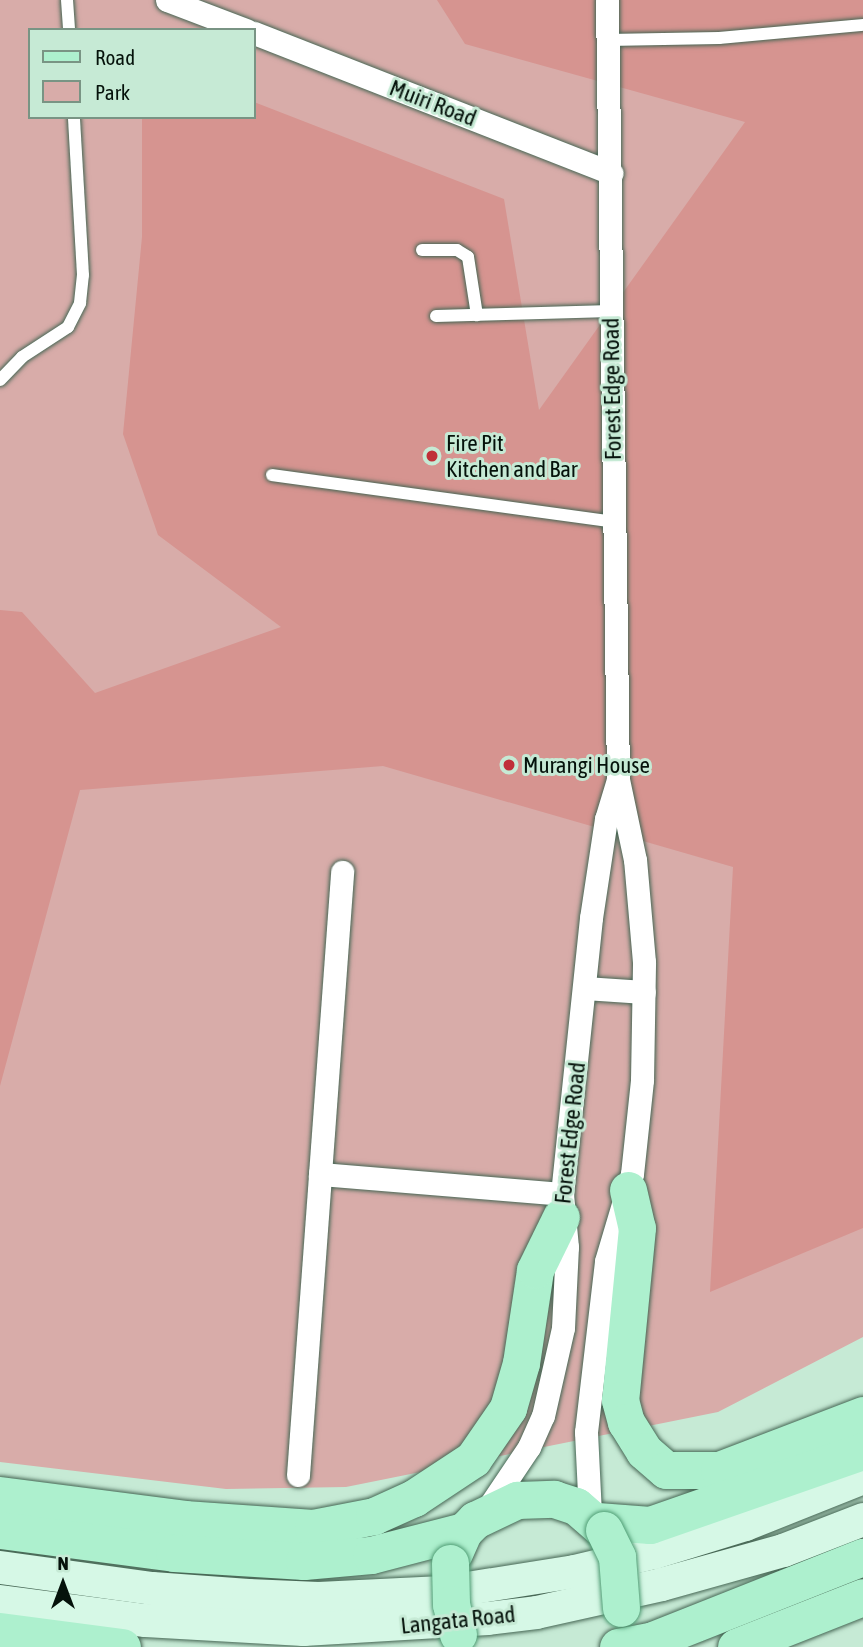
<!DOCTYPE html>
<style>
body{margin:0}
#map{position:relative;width:863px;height:1647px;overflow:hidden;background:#c6ead5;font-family:"Asap Condensed",sans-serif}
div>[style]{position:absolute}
.green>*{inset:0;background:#d8aca9}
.forest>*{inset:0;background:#d69490}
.roads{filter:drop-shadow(0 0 2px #466654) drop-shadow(0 0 2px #466654)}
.lane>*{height:12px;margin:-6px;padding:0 6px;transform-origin:6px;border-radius:6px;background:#fff}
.street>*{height:23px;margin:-11.5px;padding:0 11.5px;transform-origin:11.5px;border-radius:11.5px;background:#fff}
.secondary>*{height:33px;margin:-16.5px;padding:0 16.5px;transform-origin:16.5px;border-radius:16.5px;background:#d6f8e6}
.primary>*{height:37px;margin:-18.5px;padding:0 18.5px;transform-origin:18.5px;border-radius:18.5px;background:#adf0ce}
.bridges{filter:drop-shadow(0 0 2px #4f9c74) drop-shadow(0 0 2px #4f9c74)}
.primary-bridge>*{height:37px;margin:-18.5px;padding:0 18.5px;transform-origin:18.5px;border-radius:18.5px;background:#adf0ce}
.dots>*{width:19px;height:19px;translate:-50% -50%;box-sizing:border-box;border:4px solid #c6ead5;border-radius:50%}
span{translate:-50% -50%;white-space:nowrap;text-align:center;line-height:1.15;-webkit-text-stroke:6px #c6ead5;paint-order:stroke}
.street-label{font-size:23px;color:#05120b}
.poi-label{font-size:23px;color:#05120b}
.left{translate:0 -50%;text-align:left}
.legend{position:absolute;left:28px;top:28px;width:228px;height:91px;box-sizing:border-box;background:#c6ead5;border:2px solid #799484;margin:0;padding:9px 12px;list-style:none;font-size:21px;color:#05120b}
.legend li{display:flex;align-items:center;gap:14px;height:35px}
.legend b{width:35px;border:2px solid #799484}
.north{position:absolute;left:28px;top:1549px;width:70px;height:70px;-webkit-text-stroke:5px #c6ead5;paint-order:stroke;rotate:0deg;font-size:19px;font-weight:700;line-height:28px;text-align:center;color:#05120b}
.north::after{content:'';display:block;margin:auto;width:24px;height:32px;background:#05120b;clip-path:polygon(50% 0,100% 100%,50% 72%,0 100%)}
</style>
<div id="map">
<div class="green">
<div style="clip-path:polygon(evenodd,0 0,863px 0,863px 1337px,718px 1412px,346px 1487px,226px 1489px,0 1462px,0 0,30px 30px,254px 30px,254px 117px,30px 117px,30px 30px)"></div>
</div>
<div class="forest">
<div style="clip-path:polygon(437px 0,863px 0,863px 1228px,710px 1292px,733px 867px,383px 766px,80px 790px,0 1086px,0 610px,22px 612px,95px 693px,281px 627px,158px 535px,123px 434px,142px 237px,142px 117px,254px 117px,254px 102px,504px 199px,539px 410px,745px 122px,465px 44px)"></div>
</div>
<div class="roads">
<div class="lane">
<div style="left:67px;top:0;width:30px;rotate:86deg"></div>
<div style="left:608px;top:40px;width:111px;rotate:-1deg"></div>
<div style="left:719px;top:38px;width:145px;rotate:-5.2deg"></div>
<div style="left:422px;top:250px;width:35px"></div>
<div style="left:457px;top:250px;width:13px;rotate:32deg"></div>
<div style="left:468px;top:257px;width:59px;rotate:81.2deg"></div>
<div style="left:436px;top:316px;width:175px;rotate:-1.6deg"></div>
<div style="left:0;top:380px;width:32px;rotate:-46deg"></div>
<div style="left:22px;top:357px;width:55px;rotate:-33.1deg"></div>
<div style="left:68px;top:327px;width:27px;rotate:-63deg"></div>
<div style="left:80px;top:303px;width:28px;rotate:-84deg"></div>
<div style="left:83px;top:275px;width:158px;rotate:-93.3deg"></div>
<div style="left:272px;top:475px;width:345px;rotate:7.8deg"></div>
</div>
<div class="street">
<div style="left:167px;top:0;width:85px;rotate:20.8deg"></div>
<div style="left:254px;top:33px;width:384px;rotate:21.4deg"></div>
<div style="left:585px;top:988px;width:59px;rotate:3.9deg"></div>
<div style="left:320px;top:1174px;width:303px;rotate:-85.8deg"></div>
<div style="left:298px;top:1475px;width:302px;rotate:-85.8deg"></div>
<div style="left:320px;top:1174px;width:243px;rotate:4.7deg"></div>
<div style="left:486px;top:1511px;width:77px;rotate:-56.1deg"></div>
<div style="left:529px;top:1447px;width:34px;rotate:-66deg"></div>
<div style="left:543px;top:1416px;width:90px;rotate:-77.2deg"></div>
<div style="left:563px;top:1328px;width:81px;rotate:-87.2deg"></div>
<div style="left:567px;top:1247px;width:53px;rotate:-95.4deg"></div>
<div style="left:562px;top:1194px;width:278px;rotate:-84deg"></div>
<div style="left:591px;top:918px;width:100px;rotate:-81.4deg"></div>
<div style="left:606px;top:819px;width:39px;rotate:-73deg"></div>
<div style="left:590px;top:1514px;width:82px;rotate:-92.8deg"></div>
<div style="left:586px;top:1432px;width:172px;rotate:-83.3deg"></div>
<div style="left:606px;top:1261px;width:91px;rotate:-73.4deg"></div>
<div style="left:632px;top:1174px;width:95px;rotate:-83.9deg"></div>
<div style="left:642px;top:1080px;width:118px;rotate:-89deg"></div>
<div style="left:644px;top:962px;width:102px;rotate:-95deg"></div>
<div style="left:635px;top:860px;width:83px;rotate:-101.9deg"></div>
<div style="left:618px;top:779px;width:779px;rotate:-90.81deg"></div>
</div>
<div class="secondary">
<div style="left:0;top:1567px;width:153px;rotate:7.9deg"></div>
<div style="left:152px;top:1588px;width:96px;rotate:4.2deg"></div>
<div style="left:248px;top:1595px;width:70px;rotate:2.5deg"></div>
<div style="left:318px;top:1598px;width:124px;rotate:-2.8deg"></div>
<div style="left:442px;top:1592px;width:134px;rotate:-9deg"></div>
<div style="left:574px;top:1571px;width:82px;rotate:-13.4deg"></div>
<div style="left:654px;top:1552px;width:95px;rotate:-17.1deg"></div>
<div style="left:745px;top:1524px;width:127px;rotate:-21.7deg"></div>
<div style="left:0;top:1601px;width:146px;rotate:7.5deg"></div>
<div style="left:145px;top:1620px;width:158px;rotate:3.3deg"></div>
<div style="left:303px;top:1629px;width:185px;rotate:-3.4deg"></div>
<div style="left:488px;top:1618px;width:48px;rotate:-7.1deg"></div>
<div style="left:536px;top:1612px;width:128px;rotate:-12.6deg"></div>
<div style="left:661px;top:1584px;width:127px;rotate:-15.6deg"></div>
<div style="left:783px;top:1550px;width:86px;rotate:-21.2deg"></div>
</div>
<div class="primary">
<div style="left:628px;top:1190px;width:39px;rotate:77deg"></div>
<div style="left:637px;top:1228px;width:173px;rotate:95.6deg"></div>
<div style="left:620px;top:1400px;width:23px;rotate:75deg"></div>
<div style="left:626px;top:1422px;width:34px;rotate:58deg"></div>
<div style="left:644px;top:1451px;width:29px;rotate:41deg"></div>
<div style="left:666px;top:1470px;width:53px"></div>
<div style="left:719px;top:1470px;width:154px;rotate:-20.9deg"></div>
<div style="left:0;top:1495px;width:186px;rotate:7.4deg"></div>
<div style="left:184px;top:1519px;width:129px;rotate:4deg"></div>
<div style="left:313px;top:1528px;width:62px;rotate:-11.1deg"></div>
<div style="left:374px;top:1516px;width:44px;rotate:-24.2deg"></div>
<div style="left:414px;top:1498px;width:71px;rotate:-33.5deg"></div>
<div style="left:473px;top:1459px;width:62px;rotate:-55.5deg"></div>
<div style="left:508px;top:1408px;width:47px;rotate:-73.9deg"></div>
<div style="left:521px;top:1363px;width:94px;rotate:-81.4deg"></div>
<div style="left:535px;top:1270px;width:59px;rotate:-63.9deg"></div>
<div style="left:597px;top:1521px;width:53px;rotate:4.3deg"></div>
<div style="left:650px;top:1525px;width:225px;rotate:-19.2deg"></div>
<div style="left:0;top:1530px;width:176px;rotate:7.5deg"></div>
<div style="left:174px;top:1553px;width:130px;rotate:3.5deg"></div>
<div style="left:304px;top:1561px;width:67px;rotate:-5.1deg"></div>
<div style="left:371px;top:1555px;width:96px;rotate:-14.5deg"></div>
<div style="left:454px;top:1553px;width:24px;rotate:-66deg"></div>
<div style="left:464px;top:1531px;width:16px;rotate:-45deg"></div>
<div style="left:475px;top:1520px;width:47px;rotate:-25.5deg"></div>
<div style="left:517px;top:1500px;width:37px;rotate:-2deg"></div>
<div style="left:554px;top:1499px;width:23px;rotate:18deg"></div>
<div style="left:576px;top:1506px;width:37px;rotate:41deg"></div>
<div style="left:0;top:1631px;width:123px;rotate:7.5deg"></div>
<div style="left:618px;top:1647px;width:36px;rotate:-11deg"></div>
<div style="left:653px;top:1640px;width:226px;rotate:-21.6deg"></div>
<div style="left:736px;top:1647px;width:136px;rotate:-21.5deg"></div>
</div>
</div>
<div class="bridges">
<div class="primary-bridge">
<div style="left:604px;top:1530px;width:30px;rotate:64deg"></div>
<div style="left:617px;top:1557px;width:51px;rotate:85.5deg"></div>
<div style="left:450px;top:1563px;width:41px;rotate:88.6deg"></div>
<div style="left:451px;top:1604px;width:31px;rotate:77deg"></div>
</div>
</div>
<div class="dots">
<div style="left:432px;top:456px;background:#c03038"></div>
<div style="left:509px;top:765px;background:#c03038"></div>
</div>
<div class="street-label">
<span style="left:433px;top:103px;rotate:21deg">Muiri Road</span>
<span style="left:612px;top:389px;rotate:-91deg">Forest Edge Road</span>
<span style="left:570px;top:1133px;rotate:-84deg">Forest Edge Road</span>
<span style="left:458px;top:1620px;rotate:-6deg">Langata Road</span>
</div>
<div class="poi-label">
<span class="left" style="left:446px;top:456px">Fire Pit<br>Kitchen and Bar</span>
<span class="left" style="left:523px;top:765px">Murangi House</span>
</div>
<ul class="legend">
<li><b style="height:9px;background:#adf0ce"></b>Road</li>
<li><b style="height:19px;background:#d8aca9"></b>Park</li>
</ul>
<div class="north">N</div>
</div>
